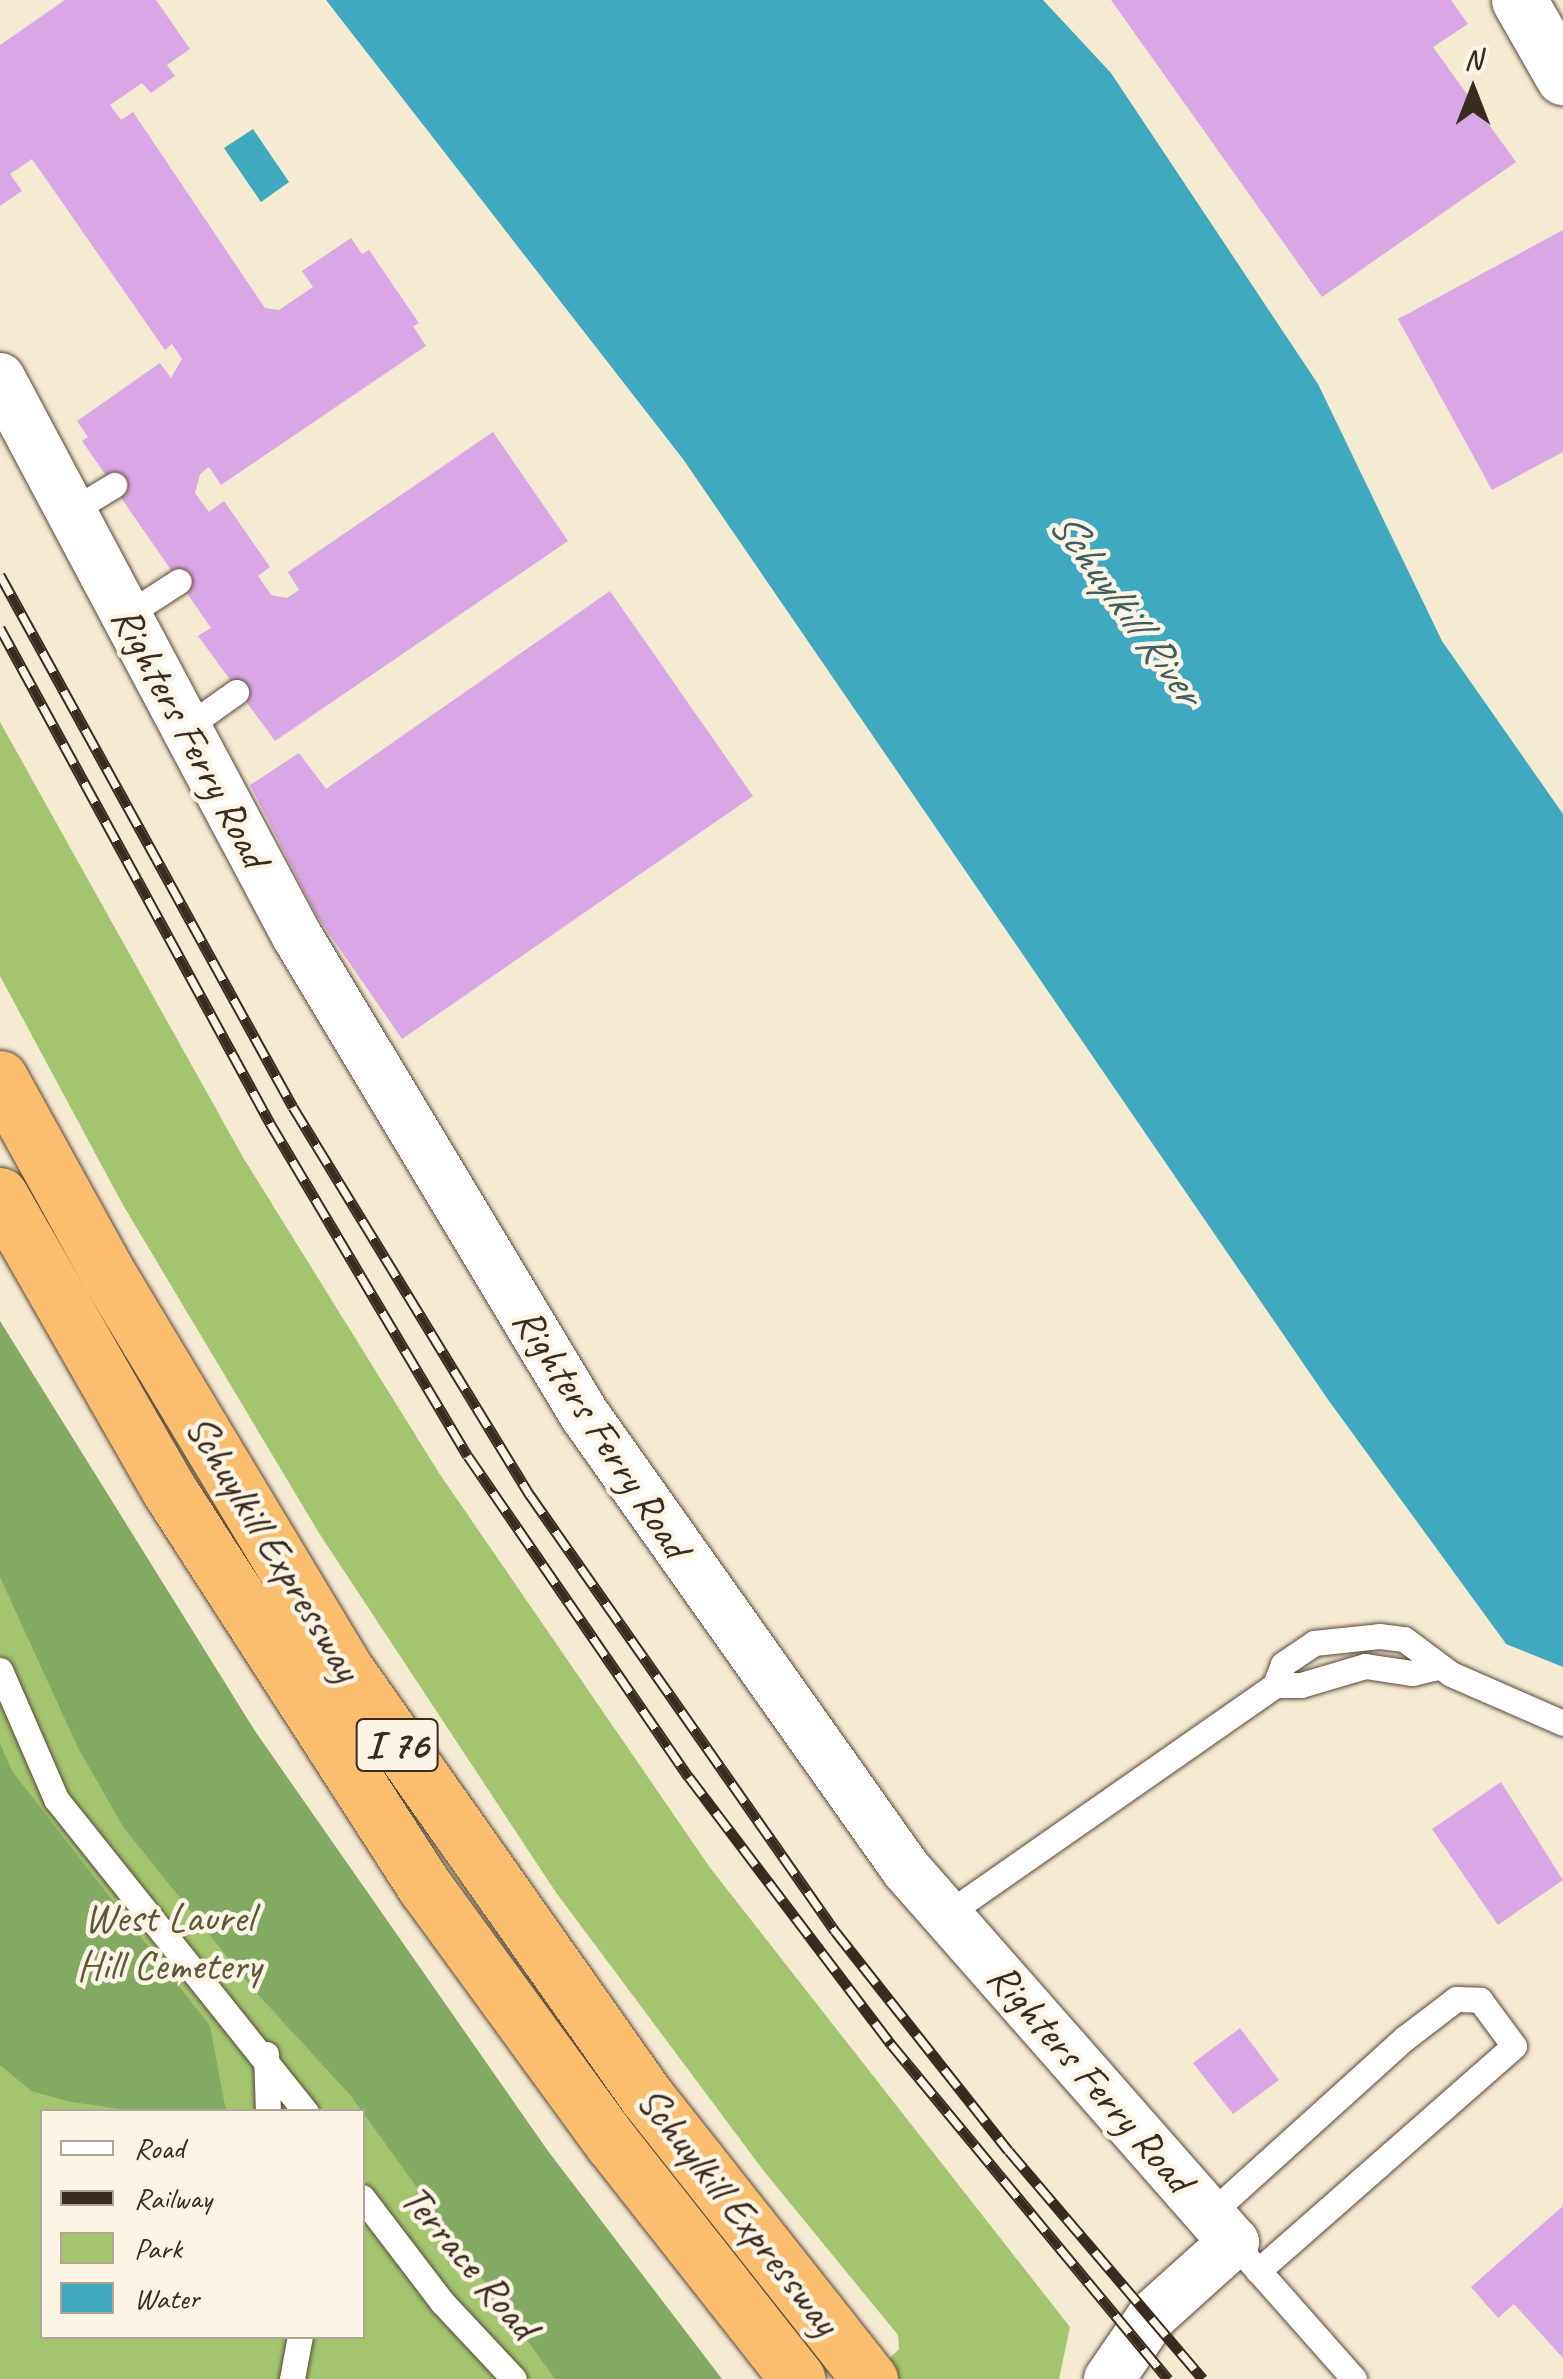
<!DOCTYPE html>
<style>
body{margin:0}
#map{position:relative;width:1563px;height:2379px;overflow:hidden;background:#f5ead2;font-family:Caveat,sans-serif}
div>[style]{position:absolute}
.green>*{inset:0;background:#a3c56f}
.forest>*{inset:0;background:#82aa62}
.water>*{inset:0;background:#3fa9bf}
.pier>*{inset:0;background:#f5ead2}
.building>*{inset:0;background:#daa7e6}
.roads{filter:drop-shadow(0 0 2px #574739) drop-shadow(0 0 2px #574739)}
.service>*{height:25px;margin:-12.5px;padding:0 12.5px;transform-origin:12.5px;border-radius:12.5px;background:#fff}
.minor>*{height:50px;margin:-25px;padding:0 25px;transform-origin:25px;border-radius:25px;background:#fff}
.tertiary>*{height:55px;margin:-27.5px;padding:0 27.5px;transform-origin:27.5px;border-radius:27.5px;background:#fff}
.motorway>*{height:55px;margin:-27.5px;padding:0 27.5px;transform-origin:27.5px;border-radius:27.5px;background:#fbbd6e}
.rail>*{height:11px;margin-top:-5.5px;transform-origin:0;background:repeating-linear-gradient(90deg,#fcf5e5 0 22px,#3b2a1e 0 44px);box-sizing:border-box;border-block:2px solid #3b2a1e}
span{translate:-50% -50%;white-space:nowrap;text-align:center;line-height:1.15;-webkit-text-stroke:9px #fcf5e5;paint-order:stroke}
.shield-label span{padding:2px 8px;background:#fcf5e5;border:2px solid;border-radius:8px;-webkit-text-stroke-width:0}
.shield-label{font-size:40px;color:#3b2a1e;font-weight:700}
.street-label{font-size:42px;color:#3b2a1e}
.park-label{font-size:42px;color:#5a5836}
.water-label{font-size:45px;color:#3d5d5e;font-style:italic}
.legend{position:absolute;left:40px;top:2109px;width:325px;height:230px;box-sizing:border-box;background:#fcf5e5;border:2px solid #afa495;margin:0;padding:12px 18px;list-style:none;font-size:30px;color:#3b2a1e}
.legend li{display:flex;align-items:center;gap:20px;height:50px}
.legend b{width:50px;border:2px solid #afa495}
.north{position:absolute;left:1423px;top:40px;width:100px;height:100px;-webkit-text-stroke:8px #fcf5e5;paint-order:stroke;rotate:0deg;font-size:28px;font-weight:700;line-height:40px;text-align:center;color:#3b2a1e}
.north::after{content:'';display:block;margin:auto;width:35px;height:45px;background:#3b2a1e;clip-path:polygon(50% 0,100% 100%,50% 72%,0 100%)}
</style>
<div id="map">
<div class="green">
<div style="clip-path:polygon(0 722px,244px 1159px,439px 1473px,711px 1869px,1070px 2327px,1059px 2379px,868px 2379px,899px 2349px,898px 2335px,763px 2170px,555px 1891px,319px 1533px,123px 1205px,0 976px)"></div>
<div style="clip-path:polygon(evenodd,0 1333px,167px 1625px,706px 2379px,0 2379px,0 1333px,42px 2112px,362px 2112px,362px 2336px,42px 2336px,42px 2112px)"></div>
</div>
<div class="forest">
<div style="clip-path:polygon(0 1321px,255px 1731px,548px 2151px,722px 2379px,555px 2379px,351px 2096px,253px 1989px,124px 1828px,78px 1748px,0 1577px)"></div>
<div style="clip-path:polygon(0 1743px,12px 1771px,210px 2026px,226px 2111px,135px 2111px,71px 2102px,31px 2091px,0 2065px)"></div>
</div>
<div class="water">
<div style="clip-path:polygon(326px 0,1043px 0,1111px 73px,1318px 384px,1442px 641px,1563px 814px,1563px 1722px,1329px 1401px,683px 459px)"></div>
<div style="clip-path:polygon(253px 129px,289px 182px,261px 202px,224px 148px)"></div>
</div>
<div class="pier">
<div style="clip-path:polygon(1501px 1642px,1563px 1667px,1563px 1727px,1559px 1725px)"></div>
</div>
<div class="building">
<div style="clip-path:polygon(65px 0,156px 0,190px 49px,167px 65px,175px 76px,151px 93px,142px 83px,110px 105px,121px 120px,133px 112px,265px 308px,279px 310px,313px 287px,302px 271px,351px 238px,362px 254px,369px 250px,419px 323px,413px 326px,426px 346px,221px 485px,209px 467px,200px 474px,195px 493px,209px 512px,224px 501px,270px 567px,258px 576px,271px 595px,287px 598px,299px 590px,288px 572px,493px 432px,568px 541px,275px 741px,198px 636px,211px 628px,82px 441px,88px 437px,77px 421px,160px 363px,171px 378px,182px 359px,172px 344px,165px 350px,32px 159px,10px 174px,22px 191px,0 206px,0 45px)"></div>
<div style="clip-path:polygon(1111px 0,1451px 0,1468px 24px,1433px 47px,1516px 162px,1322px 297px)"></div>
<div style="clip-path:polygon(1563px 230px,1563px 452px,1492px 490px,1398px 319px)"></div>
<div style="clip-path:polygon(610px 591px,753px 796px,402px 1039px,317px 916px,250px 785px,299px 753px,326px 789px)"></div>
<div style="clip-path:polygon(1501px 1782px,1563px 1880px,1498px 1925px,1432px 1829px)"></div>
<div style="clip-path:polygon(1240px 2028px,1279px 2080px,1233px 2114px,1193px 2063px)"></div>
<div style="clip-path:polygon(1563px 2206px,1563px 2358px,1514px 2304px,1498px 2318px,1471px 2287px)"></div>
</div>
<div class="roads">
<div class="service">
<div style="left:70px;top:512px;width:52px;rotate:-31.5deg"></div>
<div style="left:125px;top:616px;width:64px;rotate:-32.9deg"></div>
<div style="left:184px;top:729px;width:64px;rotate:-35.4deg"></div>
<div style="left:0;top:1670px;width:141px;rotate:66.5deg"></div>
<div style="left:56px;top:1799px;width:401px;rotate:51.4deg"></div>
<div style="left:1275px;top:1685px;width:22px;rotate:-69deg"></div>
<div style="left:1283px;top:1664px;width:37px;rotate:-34deg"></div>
<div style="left:1314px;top:1643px;width:65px;rotate:-6.1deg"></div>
<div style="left:1379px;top:1636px;width:25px;rotate:7deg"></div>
<div style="left:1404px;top:1639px;width:59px;rotate:36.7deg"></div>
<div style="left:1451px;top:1674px;width:122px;rotate:23.6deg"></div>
<div style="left:947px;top:1914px;width:400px;rotate:-34.9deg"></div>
<div style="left:1275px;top:1685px;width:26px"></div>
<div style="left:1301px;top:1685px;width:67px;rotate:-16.5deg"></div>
<div style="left:1365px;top:1666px;width:48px;rotate:8.5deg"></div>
<div style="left:1412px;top:1673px;width:27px;rotate:-13deg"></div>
<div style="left:266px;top:2054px;width:58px;rotate:88deg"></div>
<div style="left:362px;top:2197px;width:132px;rotate:52.7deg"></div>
<div style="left:442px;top:2302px;width:105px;rotate:46.9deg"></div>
<div style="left:1210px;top:2214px;width:263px;rotate:-42.1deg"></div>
<div style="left:1405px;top:2038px;width:64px;rotate:-37.4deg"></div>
<div style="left:1456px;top:1999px;width:24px;rotate:2deg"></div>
<div style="left:1480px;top:2000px;width:57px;rotate:53.5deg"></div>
<div style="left:1514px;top:2046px;width:341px;rotate:138.7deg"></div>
<div style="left:1248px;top:2259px;width:160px;rotate:48.5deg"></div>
<div style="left:292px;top:2379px;width:44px;rotate:-79.5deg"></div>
</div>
<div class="minor">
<div style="left:0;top:378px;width:632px;rotate:61.98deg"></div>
<div style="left:297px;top:936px;width:558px;rotate:59.02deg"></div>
<div style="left:584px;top:1414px;width:557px;rotate:54.71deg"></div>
<div style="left:906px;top:1869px;width:497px;rotate:48.7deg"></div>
<div style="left:1234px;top:2242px;width:109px;rotate:138deg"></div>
<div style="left:1153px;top:2315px;width:78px;rotate:124.5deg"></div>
</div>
<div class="tertiary">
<div style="left:1519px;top:0;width:89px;rotate:60.3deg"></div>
</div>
<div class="motorway">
<div style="left:0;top:1078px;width:227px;rotate:61.1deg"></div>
<div style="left:110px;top:1277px;width:463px;rotate:59deg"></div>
<div style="left:349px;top:1674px;width:517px;rotate:54.84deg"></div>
<div style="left:647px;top:2097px;width:360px;rotate:51.7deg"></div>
<div style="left:0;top:1195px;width:340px;rotate:60.2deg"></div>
<div style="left:169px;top:1490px;width:472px;rotate:57.2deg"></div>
<div style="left:425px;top:1887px;width:317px;rotate:53.9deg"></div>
<div style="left:612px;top:2143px;width:300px;rotate:51.8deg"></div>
</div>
</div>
<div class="rail">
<div style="left:0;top:575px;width:607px;rotate:61.16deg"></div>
<div style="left:293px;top:1107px;width:455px;rotate:58.6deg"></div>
<div style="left:530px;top:1495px;width:532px;rotate:55.03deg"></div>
<div style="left:835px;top:1931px;width:280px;rotate:51.7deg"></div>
<div style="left:1009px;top:2151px;width:299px;rotate:49.6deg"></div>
<div style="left:0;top:628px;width:564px;rotate:61.39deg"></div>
<div style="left:270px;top:1123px;width:387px;rotate:59.3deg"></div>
<div style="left:468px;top:1456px;width:390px;rotate:55.5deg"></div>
<div style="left:689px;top:1777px;width:335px;rotate:52.9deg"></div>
<div style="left:891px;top:2044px;width:435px;rotate:50.4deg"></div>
</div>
<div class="shield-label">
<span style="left:397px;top:1745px">I 76</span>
</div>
<div class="street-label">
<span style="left:190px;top:737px;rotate:62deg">Righters Ferry Road</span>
<span style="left:601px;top:1433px;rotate:57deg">Righters Ferry Road</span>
<span style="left:273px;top:1548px;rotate:59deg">Schuylkill Expressway</span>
<span style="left:1090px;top:2078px;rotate:49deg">Righters Ferry Road</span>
<span style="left:738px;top:2211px;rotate:52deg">Schuylkill Expressway</span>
<span style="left:469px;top:2262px;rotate:50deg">Terrace Road</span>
</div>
<div class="park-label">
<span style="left:169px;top:1942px">West Laurel<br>Hill Cemetery</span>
</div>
<div class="water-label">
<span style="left:1126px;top:607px;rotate:54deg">Schuylkill River</span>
</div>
<ul class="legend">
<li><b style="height:12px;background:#fff"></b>Road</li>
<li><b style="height:12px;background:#3b2a1e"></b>Railway</li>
<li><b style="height:28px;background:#a3c56f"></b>Park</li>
<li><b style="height:28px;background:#3fa9bf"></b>Water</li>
</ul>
<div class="north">N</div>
</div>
